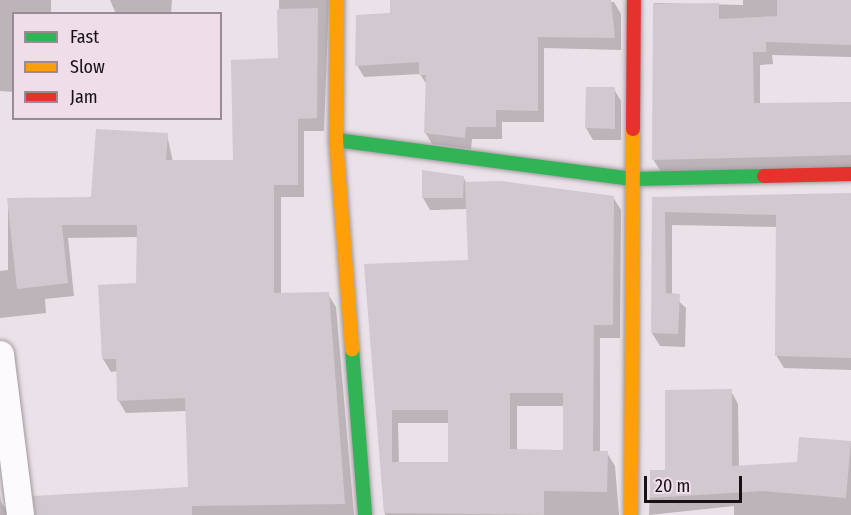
<!DOCTYPE html>
<style>
body{margin:0}
#map{position:relative;width:851px;height:515px;overflow:hidden;background:#ebe1e8;font-family:"Fira Sans Condensed",sans-serif}
div>[style]{position:absolute}
.shadow>*{inset:0;background:#0003}
.building>*{inset:0;background:#d1c9cf}
.roads{filter:drop-shadow(0 0 2px #a19a9f) drop-shadow(0 0 2px #a19a9f)}
.street>*{height:27px;margin:-13.5px;padding:0 13.5px;transform-origin:13.5px;border-radius:13.5px;background:#fcfafc}
.fast>*{height:14px;margin:-7px;padding:0 7px;transform-origin:7px;border-radius:7px;background:#30b455}
.slow>*{height:14px;margin:-7px;padding:0 7px;transform-origin:7px;border-radius:7px;background:#ff9f0a}
.jam>*{height:14px;margin:-7px;padding:0 7px;transform-origin:7px;border-radius:7px;background:#e5322d}
span{translate:-50% -50%;white-space:nowrap;text-align:center;line-height:1.15;-webkit-text-stroke:4.5px #efdde9;paint-order:stroke}
.legend{position:absolute;left:12px;top:12px;width:210px;height:108px;box-sizing:border-box;background:#efdde9;border:2px solid #998b94;margin:0;padding:8px 10px;list-style:none;font-size:18px;color:#171115}
.legend li{display:flex;align-items:center;gap:12px;height:30px}
.legend b{width:30px;border:2px solid #998b94}
.scale{position:absolute;left:644px;top:476px;width:98px;height:27px;box-sizing:border-box;border:3px solid #171115;border-top:0;padding-left:8px;font-size:18px;line-height:21px;white-space:nowrap;color:#171115;-webkit-text-stroke:4px #efdde9;paint-order:stroke}
</style>
<div id="map">
<div class="shadow">
<div style="clip-path:polygon(0 0,51px 0,51px 14px,14px 14px,14px 92px,0 91px)"></div>
<div style="clip-path:polygon(110px 0,172px 0,171px 14px,116px 14px)"></div>
<div style="clip-path:polygon(279px 0,329px 0,324px 131px,304px 131px,304px 197px,281px 197px,281px 295px,328px 294px,336px 307px,354px 515px,36px 515px,190px 488px,187px 411px,126px 413px,118px 400px,118px 371px,111px 372px,103px 359px,137px 284px,138px 237px,68px 238px,74px 296px,45px 299px,46px 313px,0 318px,0 271px,8px 270px,8px 199px,92px 199px,167px 135px,173px 162px,234px 162px,280px 59px)"></div>
<div style="clip-path:polygon(392px 0,614px 2px,621px 14px,621px 50px,544px 48px,544px 122px,502px 122px,502px 139px,472px 139px,471px 149px,432px 144px,425px 132px,427px 85px,420px 74px,364px 77px,357px 65px,392px 15px)"></div>
<div style="clip-path:polygon(743px 0,851px 0,851px 57px,772px 55px,773px 64px,760px 65px,760px 105px,851px 103px,851px 168px,661px 172px,653px 159px,654px 3px,743px 5px)"></div>
<div style="clip-path:polygon(614px 89px,621px 101px,621px 140px,593px 140px,586px 128px)"></div>
<div style="clip-path:polygon(evenodd,424px 172px,463px 177px,467px 184px,613px 197px,621px 210px,620px 338px,600px 338px,600px 453px,607px 453px,615px 466px,619px 515px,385px 515px,366px 265px,470px 261px,467px 209px,430px 210px,423px 198px,424px 172px,517px 406px,565px 406px,565px 452px,517px 451px,517px 406px,424px 172px,398px 423px,450px 423px,449px 463px,399px 464px,398px 423px)"></div>
<div style="clip-path:polygon(851px 194px,851px 370px,784px 368px,776px 355px,778px 227px,672px 225px,672px 295px,686px 308px,685px 347px,660px 346px,652px 333px,653px 199px)"></div>
<div style="clip-path:polygon(731px 391px,738px 404px,739px 467px,798px 463px,801px 439px,851px 443px,851px 515px,734px 515px,734px 506px,649px 515px,651px 471px,667px 471px)"></div>
<div style="clip-path:polygon(0 495px,1px 502px,9px 515px,0 515px)"></div>
</div>
<div class="building">
<div style="clip-path:polygon(390px 0,611px 0,615px 38px,538px 37px,538px 111px,496px 110px,496px 127px,466px 127px,465px 138px,424px 133px,426px 75px,419px 75px,419px 62px,355px 66px,356px 15px,390px 13px)"></div>
<div style="clip-path:polygon(777px 0,851px 0,851px 45px,766px 42px,766px 52px,753px 52px,754px 103px,851px 102px,851px 155px,652px 160px,653px 4px,719px 3px,719px 19px,777px 16px)"></div>
<div style="clip-path:polygon(318px 8px,317px 118px,298px 119px,298px 185px,274px 185px,274px 293px,329px 292px,345px 504px,192px 506px,192px 515px,35px 515px,33px 496px,188px 487px,185px 398px,117px 401px,116px 359px,102px 359px,98px 285px,136px 283px,137px 225px,62px 225px,68px 283px,17px 289px,7px 198px,91px 197px,96px 129px,168px 133px,166px 160px,233px 160px,231px 60px,278px 58px,277px 9px)"></div>
<div style="clip-path:polygon(586px 87px,615px 87px,615px 129px,585px 128px)"></div>
<div style="clip-path:polygon(422px 170px,464px 176px,463px 198px,422px 198px)"></div>
<div style="clip-path:polygon(evenodd,501px 181px,614px 196px,613px 325px,594px 325px,593px 451px,608px 451px,607px 492px,544px 491px,544px 515px,384px 513px,364px 264px,468px 260px,465px 182px,501px 181px,510px 393px,563px 393px,563px 450px,510px 449px,510px 393px,501px 181px,392px 410px,448px 410px,448px 462px,392px 462px,392px 410px)"></div>
<div style="clip-path:polygon(851px 193px,851px 358px,775px 356px,776px 215px,665px 212px,666px 293px,680px 294px,678px 334px,651px 333px,652px 197px)"></div>
<div style="clip-path:polygon(732px 389px,732px 466px,797px 462px,799px 437px,851px 441px,846px 498px,762px 491px,650px 498px,650px 470px,665px 470px,665px 390px)"></div>
</div>
<div class="roads">
<div class="street">
<div style="left:0;top:354px;width:162px;rotate:82.9deg"></div>
</div>
<div class="fast">
<div style="left:336px;top:140px;width:299px;rotate:7.5deg"></div>
<div style="left:632px;top:179px;width:132px;rotate:-1.3deg"></div>
<div style="left:352px;top:349px;width:167px;rotate:85.5deg"></div>
</div>
<div class="slow">
<div style="left:337px;top:0;width:140px;rotate:90.4deg"></div>
<div style="left:336px;top:140px;width:210px;rotate:85.6deg"></div>
<div style="left:631px;top:515px;width:386px;rotate:-89.7deg"></div>
</div>
<div class="jam">
<div style="left:633px;top:129px;width:129px;rotate:-89.6deg"></div>
<div style="left:764px;top:176px;width:87px;rotate:-1.3deg"></div>
</div>
</div>
<ul class="legend">
<li><b style="height:8px;background:#30b455"></b>Fast</li>
<li><b style="height:8px;background:#ff9f0a"></b>Slow</li>
<li><b style="height:8px;background:#e5322d"></b>Jam</li>
</ul>
<div class="scale">20 m</div>
</div>
